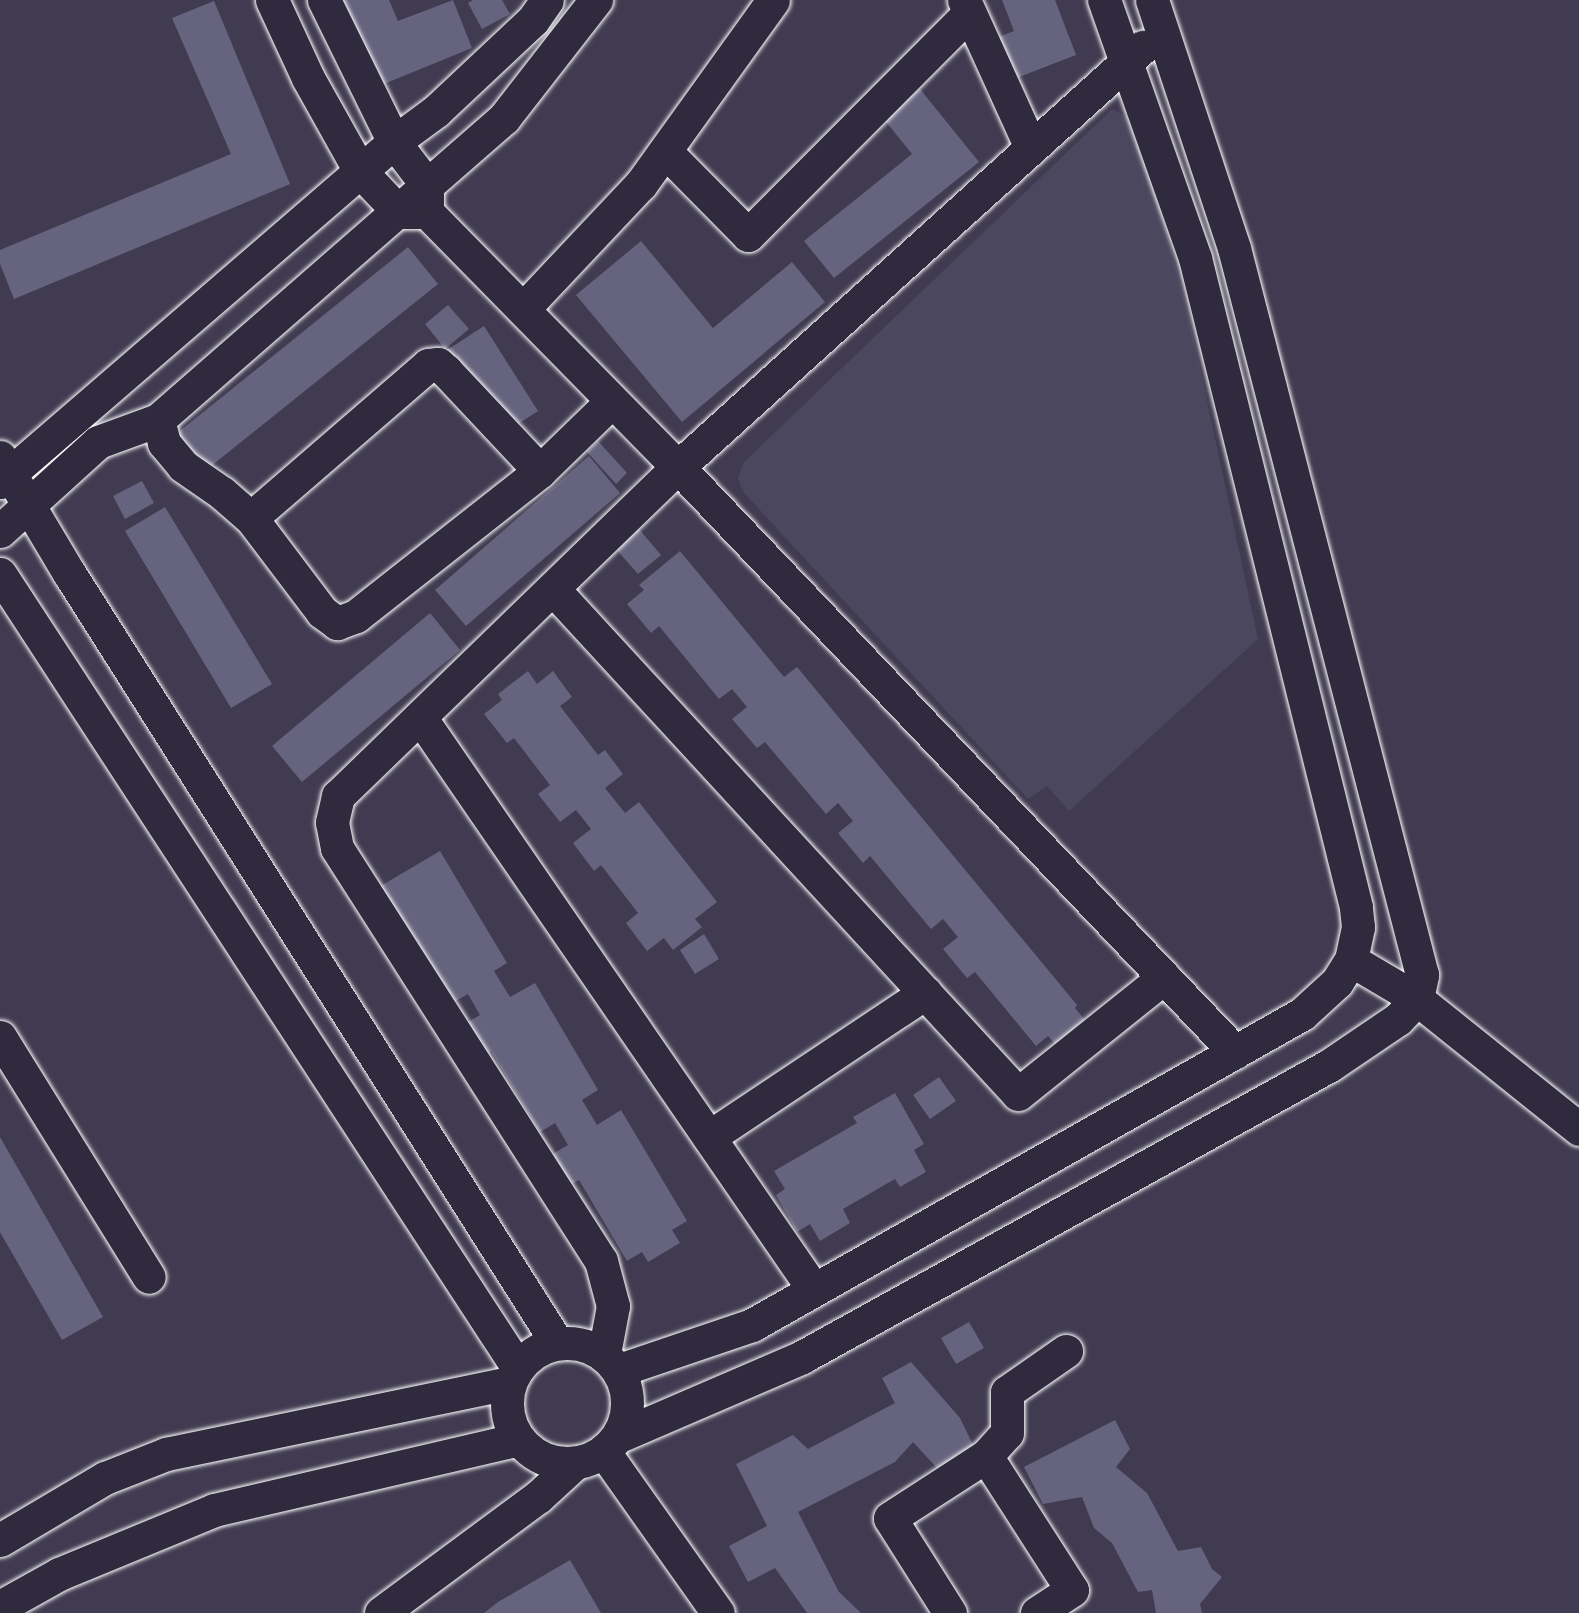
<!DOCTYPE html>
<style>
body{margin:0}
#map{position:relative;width:1579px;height:1613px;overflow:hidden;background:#403b50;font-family:"Gochi Hand",sans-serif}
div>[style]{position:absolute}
.built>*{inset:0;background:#4b475e}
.building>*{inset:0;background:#66637e}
.roads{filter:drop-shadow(0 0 2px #fff) drop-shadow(0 0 2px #fff)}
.minor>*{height:33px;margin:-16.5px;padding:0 16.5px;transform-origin:16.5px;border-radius:16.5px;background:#2f2a3d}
.minor>.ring{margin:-16.5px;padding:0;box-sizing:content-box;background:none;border:33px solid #2f2a3d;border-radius:50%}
span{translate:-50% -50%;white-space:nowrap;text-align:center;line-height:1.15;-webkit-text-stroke:4.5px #2f2a3d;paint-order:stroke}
</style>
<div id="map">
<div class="built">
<div style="clip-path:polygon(1112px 109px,1138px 123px,1189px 317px,1258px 639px,1069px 811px,1047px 786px,1028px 799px,744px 493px,738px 479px,744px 462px)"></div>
</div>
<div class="building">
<div style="clip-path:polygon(338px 0,389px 0,398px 21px,453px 0,472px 48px,374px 88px)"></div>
<div style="clip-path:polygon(473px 0,502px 0,510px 14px,482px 29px,468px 3px)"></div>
<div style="clip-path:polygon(1002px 0,1055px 0,1076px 55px,1004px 83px,988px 41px,1014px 31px)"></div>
<div style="clip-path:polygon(214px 1px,290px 184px,14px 299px,0 264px,0 250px,231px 154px,172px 18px)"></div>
<div style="clip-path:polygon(920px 89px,979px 162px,834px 278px,804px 241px,912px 154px,883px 118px)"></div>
<div style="clip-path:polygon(641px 241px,713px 328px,792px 262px,825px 302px,682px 422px,576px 295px)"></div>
<div style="clip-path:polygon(408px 247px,438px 284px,195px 479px,165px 443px)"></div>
<div style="clip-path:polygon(448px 305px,469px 329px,445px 349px,425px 324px)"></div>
<div style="clip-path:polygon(484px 326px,538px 411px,498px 437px,444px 352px)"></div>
<div style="clip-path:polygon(598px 441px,627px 473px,616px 484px,587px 452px)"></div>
<div style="clip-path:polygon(589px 456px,620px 493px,466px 626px,435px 590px)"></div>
<div style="clip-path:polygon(142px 481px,154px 503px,125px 519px,113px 496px)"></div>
<div style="clip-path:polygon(165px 507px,272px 684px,231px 708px,125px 531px)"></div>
<div style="clip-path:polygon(638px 528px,661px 555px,638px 574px,616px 549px)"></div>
<div style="clip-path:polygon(680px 551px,784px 677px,797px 667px,1077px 1005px,1075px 1008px,1085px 1020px,1055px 1044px,1048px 1036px,1036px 1046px,975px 972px,967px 978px,943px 949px,958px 937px,943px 919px,931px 929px,870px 856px,863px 863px,838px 833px,853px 821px,838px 803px,826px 814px,765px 742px,757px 748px,732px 719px,747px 707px,732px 689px,719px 699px,659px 626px,651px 633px,627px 604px,644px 590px,639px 585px)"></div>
<div style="clip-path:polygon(430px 613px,460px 650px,302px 782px,272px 746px)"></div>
<div style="clip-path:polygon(528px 671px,537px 684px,553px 671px,572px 697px,560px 706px,598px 755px,605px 750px,623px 774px,605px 788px,625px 813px,639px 802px,717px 902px,695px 919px,702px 927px,673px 950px,664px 938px,647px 951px,626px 923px,638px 913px,601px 865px,594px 871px,573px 843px,591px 829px,576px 810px,560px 822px,538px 794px,550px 785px,514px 738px,507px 743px,484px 714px,502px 700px,498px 694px)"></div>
<div style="clip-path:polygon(440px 851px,507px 963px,494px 971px,510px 997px,535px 983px,598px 1090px,582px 1100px,597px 1125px,621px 1110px,687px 1221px,672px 1230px,680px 1243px,648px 1262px,642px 1252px,627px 1261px,579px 1180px,569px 1186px,551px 1155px,568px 1145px,555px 1123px,540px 1132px,491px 1051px,482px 1057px,463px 1025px,480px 1015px,468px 994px,447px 1006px,379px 887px)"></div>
<div style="clip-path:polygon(704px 934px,719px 959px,695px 974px,680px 950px)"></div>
<div style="clip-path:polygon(939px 1077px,956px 1101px,930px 1119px,913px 1095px)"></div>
<div style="clip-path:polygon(895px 1093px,924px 1144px,914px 1150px,926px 1172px,900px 1187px,895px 1179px,843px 1209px,850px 1223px,820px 1241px,810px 1224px,797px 1232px,776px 1195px,785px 1189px,774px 1171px,857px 1123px,853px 1117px)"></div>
<div style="clip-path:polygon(0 1137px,103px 1317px,62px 1340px,0 1232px)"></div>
<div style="clip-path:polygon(969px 1322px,984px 1348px,956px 1364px,941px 1338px)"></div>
<div style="clip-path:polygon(911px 1362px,960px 1418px,975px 1449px,937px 1468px,913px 1442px,895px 1462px,798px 1512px,839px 1592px,861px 1613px,807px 1613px,775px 1568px,748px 1582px,729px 1546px,767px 1526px,736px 1464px,793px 1435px,808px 1449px,895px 1403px,882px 1378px)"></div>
<div style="clip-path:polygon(1115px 1420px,1130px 1449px,1116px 1467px,1147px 1493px,1178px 1551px,1201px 1547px,1212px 1569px,1222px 1577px,1200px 1604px,1202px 1613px,1156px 1613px,1152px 1590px,1138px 1592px,1112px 1543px,1094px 1528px,1082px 1497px,1043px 1504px,1024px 1467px)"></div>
<div style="clip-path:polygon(570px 1560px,601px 1613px,484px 1613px,498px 1602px)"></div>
</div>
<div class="roads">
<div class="minor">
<div style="left:272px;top:0;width:86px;rotate:65.2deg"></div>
<div style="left:308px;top:78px;width:107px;rotate:60.8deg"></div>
<div style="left:360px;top:171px;width:57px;rotate:46.4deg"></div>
<div style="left:399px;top:212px;width:21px"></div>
<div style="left:324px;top:0;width:158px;rotate:63.8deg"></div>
<div style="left:394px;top:142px;width:54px;rotate:52.5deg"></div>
<div style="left:427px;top:185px;width:27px;rotate:90deg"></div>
<div style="left:427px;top:212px;width:358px;rotate:45.5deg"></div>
<div style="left:678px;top:467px;width:808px;rotate:46.4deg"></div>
<div style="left:964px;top:0;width:162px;rotate:65.6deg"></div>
<div style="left:665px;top:151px;width:118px;rotate:45.3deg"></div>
<div style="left:748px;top:235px;width:313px;rotate:-45.1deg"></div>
<div style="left:524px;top:308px;width:170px;rotate:-46.7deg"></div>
<div style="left:641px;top:184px;width:226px;rotate:-54.3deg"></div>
<div style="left:158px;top:420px;width:24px;rotate:75deg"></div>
<div style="left:164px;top:443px;width:30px;rotate:50deg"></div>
<div style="left:183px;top:466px;width:47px;rotate:34.7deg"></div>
<div style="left:222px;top:493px;width:38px;rotate:41deg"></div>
<div style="left:251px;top:518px;width:118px;rotate:52.9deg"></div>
<div style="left:322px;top:612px;width:19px;rotate:36deg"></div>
<div style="left:337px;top:623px;width:20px;rotate:-20deg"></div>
<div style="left:356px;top:616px;width:234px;rotate:-38.2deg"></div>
<div style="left:540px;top:471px;width:99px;rotate:-44.2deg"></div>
<div style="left:0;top:457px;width:135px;rotate:59.3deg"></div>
<div style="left:69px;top:573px;width:912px;rotate:57.63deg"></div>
<div style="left:0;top:482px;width:520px;rotate:-40.79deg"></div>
<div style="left:394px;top:142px;width:52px;rotate:-36.4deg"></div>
<div style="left:436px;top:111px;width:133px;rotate:-43.2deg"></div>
<div style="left:533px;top:20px;width:24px;rotate:-55deg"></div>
<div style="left:251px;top:518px;width:234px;rotate:-40.8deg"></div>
<div style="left:428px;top:365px;width:10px;rotate:-6deg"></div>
<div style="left:438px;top:364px;width:11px;rotate:41deg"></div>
<div style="left:446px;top:371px;width:137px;rotate:46.8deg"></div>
<div style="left:0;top:531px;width:132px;rotate:-42.2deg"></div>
<div style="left:98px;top:442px;width:64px;rotate:-20.1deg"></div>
<div style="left:158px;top:420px;width:459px;rotate:-41.1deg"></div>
<div style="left:504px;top:118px;width:150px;rotate:-52.1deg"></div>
<div style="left:0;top:574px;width:948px;rotate:56.88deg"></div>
<div style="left:553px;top:589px;width:686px;rotate:47.36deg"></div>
<div style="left:1018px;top:1094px;width:187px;rotate:-38.7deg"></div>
<div style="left:420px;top:717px;width:695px;rotate:55.49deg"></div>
<div style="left:1351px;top:960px;width:77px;rotate:30.6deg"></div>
<div style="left:1417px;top:999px;width:208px;rotate:38.7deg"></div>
<div style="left:0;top:1037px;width:282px;rotate:58.2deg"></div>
<div style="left:709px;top:1137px;width:260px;rotate:-33.7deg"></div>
<div class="ring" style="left:507px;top:1343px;width:87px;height:87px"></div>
<div style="left:604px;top:1354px;width:49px;rotate:-79.4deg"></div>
<div style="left:613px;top:1306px;width:47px;rotate:-104.9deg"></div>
<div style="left:601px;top:1261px;width:490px;rotate:-122.6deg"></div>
<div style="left:337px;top:848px;width:26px;rotate:-101deg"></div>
<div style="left:332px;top:822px;width:27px;rotate:-77deg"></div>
<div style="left:338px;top:796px;width:473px;rotate:-44.1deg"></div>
<div style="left:678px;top:467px;width:627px;rotate:-42.09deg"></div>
<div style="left:619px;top:1370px;width:140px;rotate:-18.7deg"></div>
<div style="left:752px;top:1325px;width:632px;rotate:-29.49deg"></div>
<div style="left:1302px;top:1014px;width:47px;rotate:-42.4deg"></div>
<div style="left:1337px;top:982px;width:26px;rotate:-58deg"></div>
<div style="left:1351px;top:960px;width:34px;rotate:-78deg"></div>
<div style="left:1358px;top:927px;width:20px;rotate:-96deg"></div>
<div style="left:1356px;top:907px;width:669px;rotate:-103.93deg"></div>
<div style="left:1195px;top:258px;width:274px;rotate:-109.4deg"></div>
<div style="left:619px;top:1436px;width:199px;rotate:-23.3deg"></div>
<div style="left:802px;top:1357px;width:603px;rotate:-28.94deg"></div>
<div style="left:1330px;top:1065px;width:82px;rotate:-34.1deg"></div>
<div style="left:1398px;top:1019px;width:28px;rotate:-46deg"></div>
<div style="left:1417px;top:999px;width:25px;rotate:-78deg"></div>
<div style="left:1422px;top:975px;width:751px;rotate:-104.5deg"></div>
<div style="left:1234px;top:248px;width:261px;rotate:-108.3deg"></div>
<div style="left:604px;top:1452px;width:197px;rotate:54.7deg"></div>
<div style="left:986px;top:1456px;width:31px;rotate:-48deg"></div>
<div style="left:1007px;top:1433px;width:41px;rotate:-90deg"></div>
<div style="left:1007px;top:1392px;width:72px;rotate:-34.8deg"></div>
<div style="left:0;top:1540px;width:122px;rotate:-30.6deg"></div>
<div style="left:105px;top:1478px;width:66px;rotate:-21.5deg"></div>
<div style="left:166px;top:1454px;width:351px;rotate:-11.7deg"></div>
<div style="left:0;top:1607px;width:68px;rotate:-29.2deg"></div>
<div style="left:59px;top:1574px;width:168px;rotate:-22.4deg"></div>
<div style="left:214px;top:1510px;width:313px;rotate:-13.1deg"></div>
<div style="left:381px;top:1613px;width:195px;rotate:-36.5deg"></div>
<div style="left:538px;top:1497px;width:49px;rotate:-42.5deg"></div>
<div style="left:950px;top:1613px;width:112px;rotate:-122.3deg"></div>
<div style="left:890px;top:1518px;width:114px;rotate:-32.9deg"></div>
<div style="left:986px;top:1456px;width:159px;rotate:57.3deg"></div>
<div style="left:1072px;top:1590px;width:42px;rotate:146.7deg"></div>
</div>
</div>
</div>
